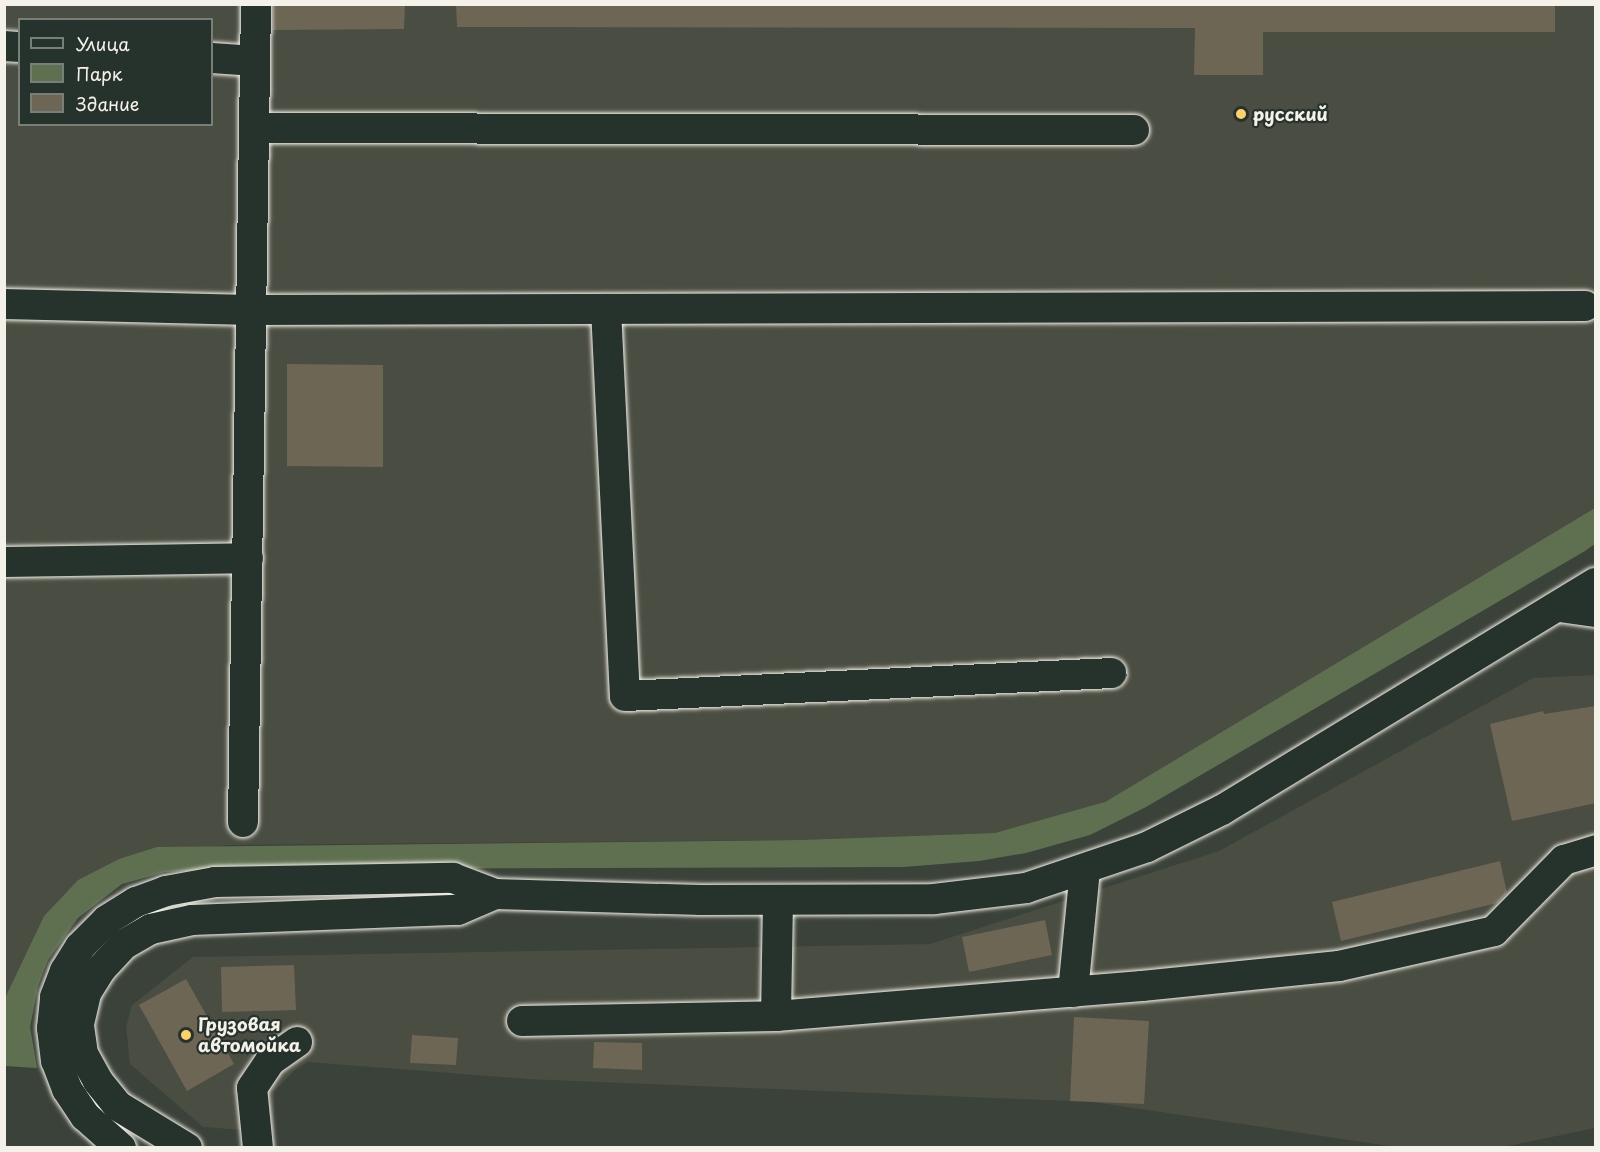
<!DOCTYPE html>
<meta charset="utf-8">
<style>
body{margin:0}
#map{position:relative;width:1600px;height:1152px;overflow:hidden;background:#3b4239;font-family:"Playpen Sans",sans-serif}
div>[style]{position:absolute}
.built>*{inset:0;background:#4a4d41}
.green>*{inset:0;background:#5f7051}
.building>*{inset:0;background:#6d6655}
.roads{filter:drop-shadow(0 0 2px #f4f1e8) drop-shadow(0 0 2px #f4f1e8)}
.minor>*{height:30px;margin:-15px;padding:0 15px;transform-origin:15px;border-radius:15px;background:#26332d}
.dots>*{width:16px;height:16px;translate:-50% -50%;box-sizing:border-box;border:3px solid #26332d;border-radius:50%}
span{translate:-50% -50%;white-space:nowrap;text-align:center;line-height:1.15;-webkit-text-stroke:4.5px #26332d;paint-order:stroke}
.poi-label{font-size:18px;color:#f4f1e8;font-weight:700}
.left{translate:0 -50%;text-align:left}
.frame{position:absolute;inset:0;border:6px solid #f4f1e8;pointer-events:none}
.legend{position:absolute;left:18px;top:18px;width:195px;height:108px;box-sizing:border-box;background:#26332d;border:2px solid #787f78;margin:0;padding:8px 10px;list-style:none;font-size:18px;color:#f4f1e8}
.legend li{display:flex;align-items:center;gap:12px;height:30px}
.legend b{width:30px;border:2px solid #787f78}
</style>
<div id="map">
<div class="built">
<div style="clip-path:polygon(evenodd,5px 5px,1595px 5px,1595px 508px,1105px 802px,1057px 817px,995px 833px,801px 840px,228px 845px,119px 859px,78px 880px,44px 916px,5px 998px,5px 5px,20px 20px,212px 20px,212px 124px,20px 124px,20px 20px)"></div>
<div style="clip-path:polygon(1595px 675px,1595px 1128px,1503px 1147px,1396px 1147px,1093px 1102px,527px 1079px,308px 1062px,295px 1070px,274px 1091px,274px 1131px,257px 1131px,203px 1127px,130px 1064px,126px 1027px,132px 1005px,193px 957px,930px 944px,1219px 851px,1533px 678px)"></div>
</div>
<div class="green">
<div style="clip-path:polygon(1595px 508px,1595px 544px,1585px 551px,1146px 807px,1090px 835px,1026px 853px,979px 861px,903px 867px,233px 869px,165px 872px,122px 884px,78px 918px,48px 960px,38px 986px,30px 1027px,37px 1068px,5px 1066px,5px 998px,44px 916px,78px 880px,119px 859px,157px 847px,801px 840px,995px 833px,1105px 802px)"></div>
</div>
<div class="building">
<div style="clip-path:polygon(273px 4px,405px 4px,404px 29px,273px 30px)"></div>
<div style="clip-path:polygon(456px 4px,1555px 4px,1555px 32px,1263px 32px,1263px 75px,1194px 75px,1195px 28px,457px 27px)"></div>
<div style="clip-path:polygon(287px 364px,383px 365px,383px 467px,287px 466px)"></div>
<div style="clip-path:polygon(1596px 706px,1596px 803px,1512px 821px,1490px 724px,1543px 711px,1544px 714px)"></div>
<div style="clip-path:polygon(1500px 861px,1507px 893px,1497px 903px,1341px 941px,1332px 902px)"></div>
<div style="clip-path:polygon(1045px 920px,1052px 955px,969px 972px,962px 937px)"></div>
<div style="clip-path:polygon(294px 965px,296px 1010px,222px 1012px,221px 967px)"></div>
<div style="clip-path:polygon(186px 979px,234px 1064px,187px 1091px,139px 1005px)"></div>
<div style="clip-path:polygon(1074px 1017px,1149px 1021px,1144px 1104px,1070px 1101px)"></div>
<div style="clip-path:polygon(412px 1035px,458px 1038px,456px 1065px,410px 1063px)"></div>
<div style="clip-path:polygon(594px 1042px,642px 1043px,642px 1070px,593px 1068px)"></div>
</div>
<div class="roads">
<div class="minor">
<div style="left:4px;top:46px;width:16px;rotate:4deg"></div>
<div style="left:212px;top:58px;width:43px;rotate:4deg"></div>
<div style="left:254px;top:128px;width:880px;rotate:0.13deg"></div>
<div style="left:4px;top:304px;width:247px;rotate:1.4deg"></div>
<div style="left:251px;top:310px;width:1334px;rotate:-0.17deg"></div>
<div style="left:606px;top:309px;width:387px;rotate:87.2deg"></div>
<div style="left:625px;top:696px;width:487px;rotate:-2.7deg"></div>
<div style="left:4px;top:562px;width:244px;rotate:-0.9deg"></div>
<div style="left:1560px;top:607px;width:36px;rotate:8deg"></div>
<div style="left:243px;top:822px;width:818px;rotate:-89.09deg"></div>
<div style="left:1073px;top:992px;width:123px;rotate:-84.4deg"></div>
<div style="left:776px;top:1016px;width:115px;rotate:-89deg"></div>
<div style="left:522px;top:1021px;width:254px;rotate:-1.1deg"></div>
<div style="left:776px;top:1016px;width:367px;rotate:-4.7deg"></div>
<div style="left:1142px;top:986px;width:198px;rotate:-5.8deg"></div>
<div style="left:1339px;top:966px;width:159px;rotate:-12.7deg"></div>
<div style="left:1494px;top:931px;width:100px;rotate:-45.4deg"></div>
<div style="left:1564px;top:860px;width:34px;rotate:-17deg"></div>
<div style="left:121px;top:1148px;width:48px;rotate:-138.4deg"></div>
<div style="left:85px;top:1116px;width:32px;rotate:-124deg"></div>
<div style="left:67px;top:1089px;width:30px;rotate:-111deg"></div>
<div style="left:56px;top:1061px;width:33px;rotate:-97deg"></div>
<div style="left:52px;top:1028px;width:31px;rotate:-84deg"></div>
<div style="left:55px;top:997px;width:28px;rotate:-69deg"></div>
<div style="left:65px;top:971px;width:28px;rotate:-58deg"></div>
<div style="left:80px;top:947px;width:38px;rotate:-45deg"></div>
<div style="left:107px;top:920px;width:34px;rotate:-32deg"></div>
<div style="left:136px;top:902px;width:32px;rotate:-20deg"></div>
<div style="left:166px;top:891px;width:50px;rotate:-10.4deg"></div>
<div style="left:215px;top:882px;width:238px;rotate:-1deg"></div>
<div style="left:453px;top:878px;width:45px;rotate:20.9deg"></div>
<div style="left:495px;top:894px;width:206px;rotate:1.7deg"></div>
<div style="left:701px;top:900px;width:233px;rotate:-0.2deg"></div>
<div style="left:934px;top:899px;width:93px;rotate:-6.8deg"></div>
<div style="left:1026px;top:888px;width:128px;rotate:-18.7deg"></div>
<div style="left:1147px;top:847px;width:84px;rotate:-26.3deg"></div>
<div style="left:1222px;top:810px;width:437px;rotate:-31.3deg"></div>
<div style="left:187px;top:1148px;width:81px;rotate:-148.7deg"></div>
<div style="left:118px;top:1106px;width:32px;rotate:-129deg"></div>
<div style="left:98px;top:1081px;width:31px;rotate:-119deg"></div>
<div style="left:83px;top:1054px;width:30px;rotate:-98deg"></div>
<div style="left:79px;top:1024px;width:32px;rotate:-77deg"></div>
<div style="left:86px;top:993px;width:28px;rotate:-58deg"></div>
<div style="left:101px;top:969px;width:33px;rotate:-47deg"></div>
<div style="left:123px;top:945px;width:32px;rotate:-30deg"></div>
<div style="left:151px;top:929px;width:42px;rotate:-12.4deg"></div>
<div style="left:192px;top:920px;width:266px;rotate:-2.2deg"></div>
<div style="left:458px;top:910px;width:40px;rotate:-23.4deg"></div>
<div style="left:258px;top:1148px;width:60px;rotate:-95.7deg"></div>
<div style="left:252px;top:1088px;width:32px;rotate:-56deg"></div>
<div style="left:270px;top:1061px;width:33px;rotate:-35deg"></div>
</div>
</div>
<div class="dots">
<div style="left:1241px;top:114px;background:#ffd166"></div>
<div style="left:186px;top:1035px;background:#ffd166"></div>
</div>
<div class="poi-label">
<span class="left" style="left:1253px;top:114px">русский</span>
<span class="left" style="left:198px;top:1035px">Грузовая<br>автомойка</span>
</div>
<div class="frame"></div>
<ul class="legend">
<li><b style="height:8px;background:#26332d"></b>Улица</li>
<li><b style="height:16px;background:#5f7051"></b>Парк</li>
<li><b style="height:16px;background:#6d6655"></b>Здание</li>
</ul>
</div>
